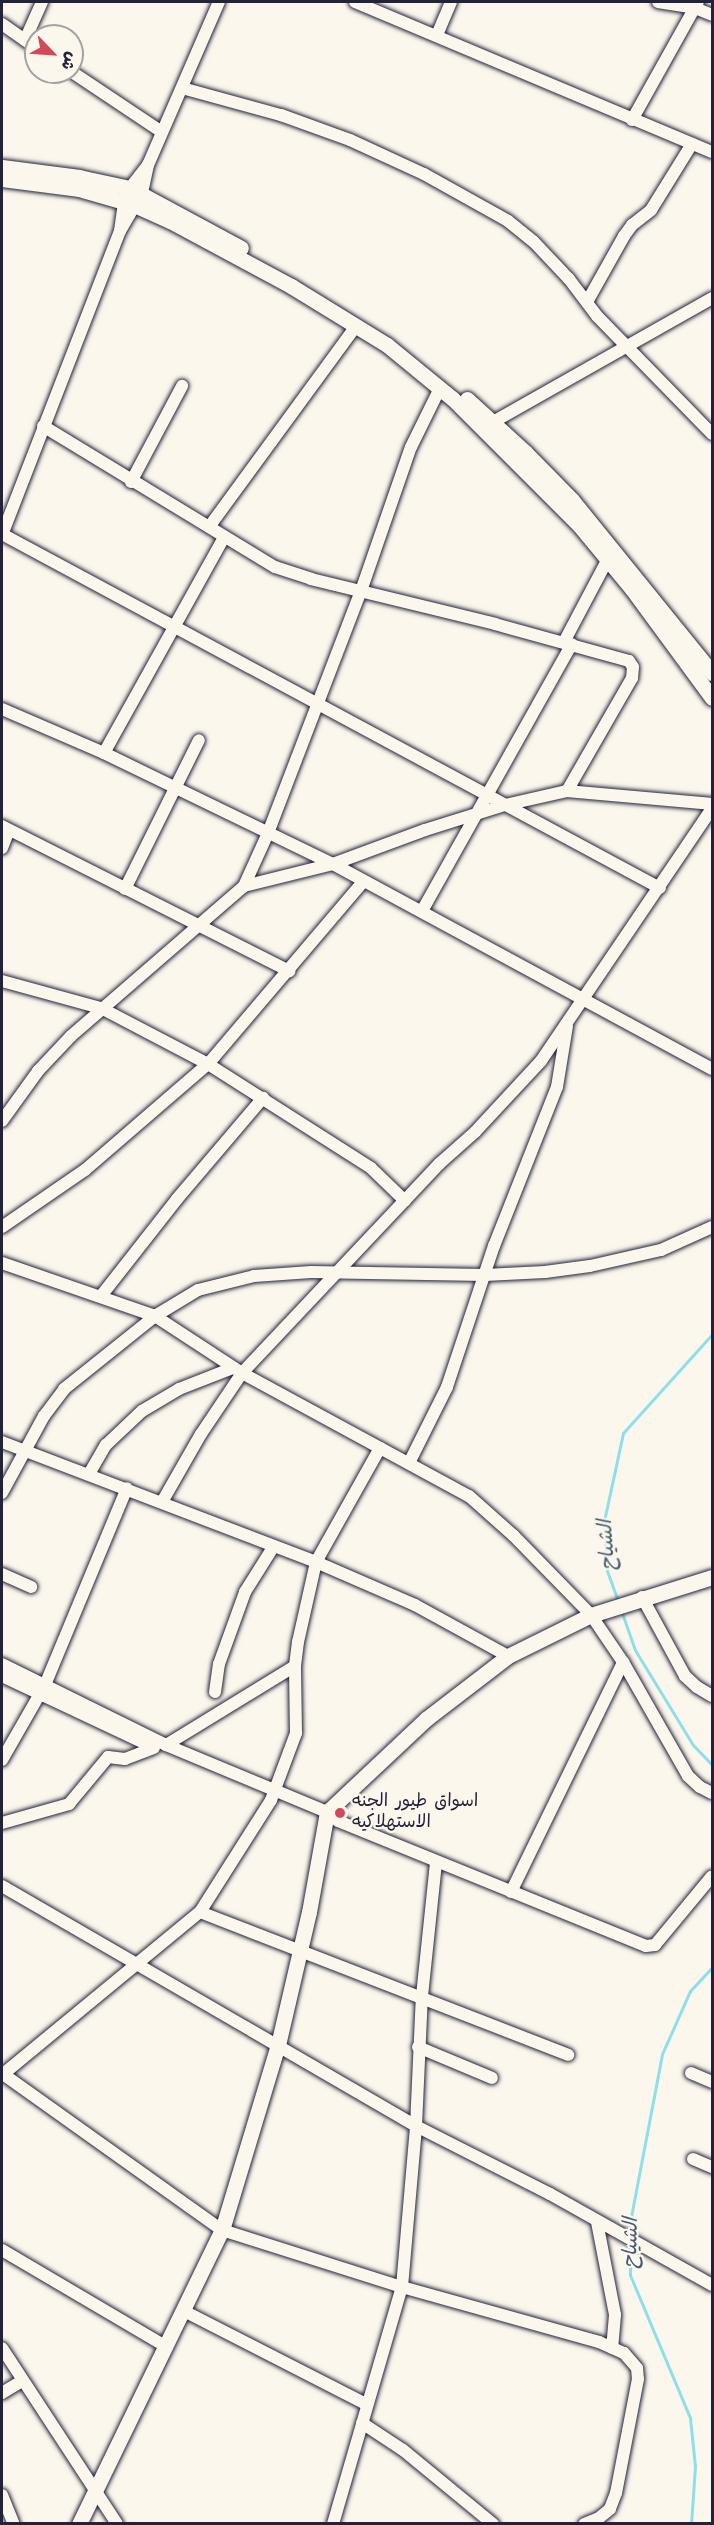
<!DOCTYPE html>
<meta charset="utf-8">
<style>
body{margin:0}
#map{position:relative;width:714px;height:2525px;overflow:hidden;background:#fbf7ec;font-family:Kalam,"Playpen Sans Arabic",sans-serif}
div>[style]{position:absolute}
.stream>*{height:3px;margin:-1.5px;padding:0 1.5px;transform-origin:1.5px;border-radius:1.5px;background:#8fdfeb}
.roads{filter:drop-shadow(0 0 2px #22223b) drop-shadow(0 0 2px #22223b)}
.minor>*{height:12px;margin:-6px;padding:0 6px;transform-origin:6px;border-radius:6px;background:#fbf7ec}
.major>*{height:15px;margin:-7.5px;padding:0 7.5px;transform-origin:7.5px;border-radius:7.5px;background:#fbf7ec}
.dots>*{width:16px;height:16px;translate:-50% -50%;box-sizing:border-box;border:3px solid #fbf7ec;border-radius:50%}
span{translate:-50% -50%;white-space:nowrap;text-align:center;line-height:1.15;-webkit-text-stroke:4.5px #fbf7ec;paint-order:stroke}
.poi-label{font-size:18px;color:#22223b}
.left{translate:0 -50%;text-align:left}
.water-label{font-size:20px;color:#435b70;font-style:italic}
.frame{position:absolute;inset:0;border:3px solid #22223b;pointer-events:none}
.north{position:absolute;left:24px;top:24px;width:60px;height:60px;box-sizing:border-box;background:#fbf7ec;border:2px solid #a4a2a5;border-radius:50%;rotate:115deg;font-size:16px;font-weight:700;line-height:24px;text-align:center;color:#22223b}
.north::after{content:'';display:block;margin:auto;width:21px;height:27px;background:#d1495b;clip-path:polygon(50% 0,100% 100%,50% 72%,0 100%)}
</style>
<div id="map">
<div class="stream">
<div style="left:618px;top:1601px;width:32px;rotate:-110deg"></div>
<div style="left:607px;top:1571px;width:50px;rotate:-93.4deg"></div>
<div style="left:604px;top:1521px;width:90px;rotate:-77.8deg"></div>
<div style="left:623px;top:1433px;width:133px;rotate:-48deg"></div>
<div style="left:621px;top:1610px;width:42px;rotate:70.7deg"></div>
<div style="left:635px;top:1650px;width:111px;rotate:58.6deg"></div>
<div style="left:693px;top:1745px;width:28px;rotate:46deg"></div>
<div style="left:630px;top:2234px;width:12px;rotate:-90deg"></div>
<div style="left:630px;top:2222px;width:171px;rotate:-79.2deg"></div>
<div style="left:662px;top:2054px;width:69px;rotate:-66deg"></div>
<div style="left:690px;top:1991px;width:33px;rotate:-47deg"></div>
<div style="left:630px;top:2244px;width:31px;rotate:90deg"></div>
<div style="left:630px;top:2275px;width:155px;rotate:67.2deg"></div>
<div style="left:690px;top:2418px;width:48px;rotate:84.1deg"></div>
<div style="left:695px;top:2466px;width:58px;rotate:93.9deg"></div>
</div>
<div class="roads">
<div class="minor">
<div style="left:355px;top:2px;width:387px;rotate:22.8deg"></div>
<div style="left:658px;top:2px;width:37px;rotate:9deg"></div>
<div style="left:695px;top:8px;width:18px;rotate:22deg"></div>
<div style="left:2px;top:24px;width:42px;rotate:35.2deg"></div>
<div style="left:437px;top:35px;width:36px;rotate:-67deg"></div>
<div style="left:25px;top:40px;width:42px;rotate:-65.9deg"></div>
<div style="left:72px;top:72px;width:108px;rotate:33.7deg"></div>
<div style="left:182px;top:88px;width:103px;rotate:15.3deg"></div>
<div style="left:281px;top:115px;width:73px;rotate:19.9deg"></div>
<div style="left:350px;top:140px;width:81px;rotate:24.7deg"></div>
<div style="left:424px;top:174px;width:96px;rotate:29.2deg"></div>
<div style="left:508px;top:221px;width:33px;rotate:39deg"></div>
<div style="left:534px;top:242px;width:51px;rotate:46.6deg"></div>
<div style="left:569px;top:279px;width:46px;rotate:52.9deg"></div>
<div style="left:597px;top:316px;width:165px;rotate:45.7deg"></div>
<div style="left:632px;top:120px;width:135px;rotate:-60.8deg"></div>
<div style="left:120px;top:231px;width:30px;rotate:-82deg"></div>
<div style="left:124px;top:201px;width:14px;rotate:-65deg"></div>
<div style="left:130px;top:188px;width:28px;rotate:-52deg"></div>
<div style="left:587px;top:302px;width:76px;rotate:-60.7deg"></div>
<div style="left:624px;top:236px;width:14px;rotate:-54deg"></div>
<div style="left:632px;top:225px;width:24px;rotate:-38deg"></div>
<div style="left:651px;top:210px;width:78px;rotate:-58.2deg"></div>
<div style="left:493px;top:422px;width:252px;rotate:-29.5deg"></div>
<div style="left:43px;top:426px;width:271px;rotate:31.3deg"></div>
<div style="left:275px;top:567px;width:38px;rotate:18deg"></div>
<div style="left:311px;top:579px;width:189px;rotate:13.7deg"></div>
<div style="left:495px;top:624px;width:139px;rotate:15.4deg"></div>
<div style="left:629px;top:661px;width:7px;rotate:56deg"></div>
<div style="left:633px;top:667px;width:11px;rotate:95deg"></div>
<div style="left:632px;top:678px;width:130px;rotate:119.9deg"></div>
<div style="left:131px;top:482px;width:109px;rotate:-62deg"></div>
<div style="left:209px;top:527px;width:249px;rotate:-53.8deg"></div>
<div style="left:2px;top:534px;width:747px;rotate:28.28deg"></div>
<div style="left:2px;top:535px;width:326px;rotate:-68.8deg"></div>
<div style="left:120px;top:231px;width:44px;rotate:-59.9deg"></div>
<div style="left:142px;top:193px;width:29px;rotate:-78deg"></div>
<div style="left:148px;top:165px;width:178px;rotate:-66.5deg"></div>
<div style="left:564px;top:642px;width:94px;rotate:-62.1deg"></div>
<div style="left:2px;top:709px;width:111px;rotate:23.3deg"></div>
<div style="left:104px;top:753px;width:254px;rotate:25.9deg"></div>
<div style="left:333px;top:864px;width:431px;rotate:28.4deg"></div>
<div style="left:104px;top:753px;width:247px;rotate:-60.9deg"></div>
<div style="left:2px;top:826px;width:322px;rotate:26.8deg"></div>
<div style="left:2px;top:848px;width:19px;rotate:-69deg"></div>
<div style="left:244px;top:886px;width:92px;rotate:-13.9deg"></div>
<div style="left:333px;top:864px;width:98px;rotate:-20.3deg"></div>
<div style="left:425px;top:830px;width:84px;rotate:-17.4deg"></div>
<div style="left:505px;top:805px;width:64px;rotate:-12.7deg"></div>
<div style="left:567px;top:791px;width:146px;rotate:5.1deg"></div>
<div style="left:125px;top:889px;width:166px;rotate:-63.6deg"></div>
<div style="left:422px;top:911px;width:306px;rotate:-60.7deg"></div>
<div style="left:2px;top:981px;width:103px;rotate:15.3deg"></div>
<div style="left:101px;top:1008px;width:121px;rotate:27.6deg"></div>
<div style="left:208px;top:1064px;width:193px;rotate:32.5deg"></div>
<div style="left:371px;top:1168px;width:47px;rotate:44.1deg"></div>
<div style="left:2px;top:1121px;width:62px;rotate:-54.2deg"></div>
<div style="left:38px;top:1071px;width:48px;rotate:-46.7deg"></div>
<div style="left:71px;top:1036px;width:229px;rotate:-40.9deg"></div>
<div style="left:244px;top:886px;width:58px;rotate:-65.6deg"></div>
<div style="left:268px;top:833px;width:259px;rotate:-69deg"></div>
<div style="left:361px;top:591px;width:152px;rotate:-70.9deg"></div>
<div style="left:411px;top:447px;width:66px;rotate:-63.8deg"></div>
<div style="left:2px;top:1227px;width:101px;rotate:-34.5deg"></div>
<div style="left:85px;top:1170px;width:162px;rotate:-40.8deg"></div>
<div style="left:208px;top:1064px;width:240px;rotate:-49.6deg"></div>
<div style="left:2px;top:1263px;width:162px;rotate:19.1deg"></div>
<div style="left:155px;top:1316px;width:104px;rotate:33.2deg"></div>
<div style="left:242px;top:1373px;width:258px;rotate:28.5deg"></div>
<div style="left:469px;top:1496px;width:59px;rotate:41.6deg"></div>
<div style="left:513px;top:1535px;width:112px;rotate:45.7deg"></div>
<div style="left:591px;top:1615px;width:57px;rotate:55.8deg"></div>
<div style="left:623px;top:1662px;width:131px;rotate:60.3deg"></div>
<div style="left:688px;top:1776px;width:16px;rotate:43deg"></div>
<div style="left:700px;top:1787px;width:13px;rotate:27deg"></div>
<div style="left:101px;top:1296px;width:123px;rotate:-51.9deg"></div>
<div style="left:177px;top:1199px;width:133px;rotate:-49.6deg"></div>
<div style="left:2px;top:1442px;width:336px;rotate:20.9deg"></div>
<div style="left:316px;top:1562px;width:108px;rotate:23.5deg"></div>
<div style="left:415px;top:1605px;width:106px;rotate:28.7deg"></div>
<div style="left:409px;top:1463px;width:85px;rotate:-63.4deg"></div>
<div style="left:447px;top:1387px;width:149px;rotate:-71.6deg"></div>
<div style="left:494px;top:1246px;width:171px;rotate:-68.4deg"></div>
<div style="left:557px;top:1087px;width:62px;rotate:-80.7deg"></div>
<div style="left:89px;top:1474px;width:34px;rotate:-60deg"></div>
<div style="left:106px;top:1445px;width:50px;rotate:-43.4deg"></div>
<div style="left:142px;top:1411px;width:43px;rotate:-30.7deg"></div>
<div style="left:179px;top:1389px;width:58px;rotate:-21.3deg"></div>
<div style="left:2px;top:1493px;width:88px;rotate:-61.4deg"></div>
<div style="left:44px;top:1416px;width:34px;rotate:-53deg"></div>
<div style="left:64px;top:1389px;width:117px;rotate:-38.7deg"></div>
<div style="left:155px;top:1316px;width:50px;rotate:-31.2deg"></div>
<div style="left:198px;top:1290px;width:58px;rotate:-14deg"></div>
<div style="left:254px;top:1276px;width:57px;rotate:-4deg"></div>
<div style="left:311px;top:1272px;width:174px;rotate:1deg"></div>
<div style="left:485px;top:1275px;width:60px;rotate:-2.9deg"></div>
<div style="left:545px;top:1272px;width:45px;rotate:-7.6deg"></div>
<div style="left:590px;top:1266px;width:73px;rotate:-12.7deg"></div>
<div style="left:661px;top:1250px;width:56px;rotate:-24.3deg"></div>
<div style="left:162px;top:1502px;width:78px;rotate:-60.2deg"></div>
<div style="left:201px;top:1434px;width:73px;rotate:-56.1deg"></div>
<div style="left:242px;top:1373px;width:287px;rotate:-46.7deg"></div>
<div style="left:439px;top:1164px;width:48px;rotate:-41.6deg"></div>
<div style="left:475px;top:1132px;width:97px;rotate:-47.1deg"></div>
<div style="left:541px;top:1061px;width:305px;rotate:-55.9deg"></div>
<div style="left:2px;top:1574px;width:32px;rotate:24deg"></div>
<div style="left:642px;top:1597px;width:90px;rotate:61.4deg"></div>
<div style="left:685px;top:1676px;width:16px;rotate:43deg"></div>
<div style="left:697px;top:1687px;width:17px;rotate:31deg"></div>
<div style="left:2px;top:1664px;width:183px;rotate:26.3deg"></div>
<div style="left:166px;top:1745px;width:174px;rotate:22.6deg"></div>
<div style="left:327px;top:1812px;width:14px;rotate:39deg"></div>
<div style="left:338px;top:1821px;width:332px;rotate:22.1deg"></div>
<div style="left:646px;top:1946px;width:9px;rotate:-6deg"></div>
<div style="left:655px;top:1945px;width:89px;rotate:-50.4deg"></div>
<div style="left:2px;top:1676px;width:165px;rotate:25.2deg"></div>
<div style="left:215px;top:1692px;width:28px;rotate:-82deg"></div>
<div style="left:219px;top:1664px;width:77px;rotate:-70.1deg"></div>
<div style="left:245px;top:1592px;width:54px;rotate:-57.8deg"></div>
<div style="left:166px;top:1745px;width:151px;rotate:-31.5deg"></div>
<div style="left:2px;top:1760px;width:86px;rotate:-60.2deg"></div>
<div style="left:45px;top:1685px;width:213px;rotate:-67.4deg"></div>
<div style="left:2px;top:1823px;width:70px;rotate:-15.8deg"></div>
<div style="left:69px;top:1804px;width:61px;rotate:-50.3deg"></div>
<div style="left:108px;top:1757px;width:17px;rotate:7deg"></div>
<div style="left:125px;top:1759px;width:31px;rotate:-21deg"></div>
<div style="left:2px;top:1886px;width:479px;rotate:30.1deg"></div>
<div style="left:416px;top:2126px;width:150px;rotate:26.9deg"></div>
<div style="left:550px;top:2194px;width:186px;rotate:29.3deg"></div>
<div style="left:511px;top:1892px;width:256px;rotate:-64deg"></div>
<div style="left:200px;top:1912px;width:395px;rotate:21.2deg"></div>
<div style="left:418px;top:2047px;width:80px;rotate:22.7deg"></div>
<div style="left:691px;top:2073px;width:23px;rotate:23deg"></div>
<div style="left:3px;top:2074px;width:269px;rotate:35.5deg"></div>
<div style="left:222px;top:2230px;width:189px;rotate:17.6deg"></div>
<div style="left:402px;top:2287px;width:205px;rotate:15.6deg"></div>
<div style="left:599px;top:2342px;width:27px;rotate:24deg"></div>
<div style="left:624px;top:2353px;width:20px;rotate:49deg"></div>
<div style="left:637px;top:2368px;width:11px;rotate:85deg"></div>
<div style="left:638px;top:2379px;width:116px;rotate:100.9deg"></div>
<div style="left:616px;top:2493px;width:17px;rotate:111deg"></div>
<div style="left:610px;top:2509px;width:14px;rotate:141deg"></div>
<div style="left:599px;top:2518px;width:16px;rotate:158deg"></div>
<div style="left:2px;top:2075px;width:256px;rotate:-39.5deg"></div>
<div style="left:200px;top:1912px;width:133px;rotate:-57.6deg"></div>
<div style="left:271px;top:1800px;width:72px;rotate:-69.5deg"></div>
<div style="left:296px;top:1733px;width:67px;rotate:-90.9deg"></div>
<div style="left:295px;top:1666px;width:24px;rotate:-83deg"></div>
<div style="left:298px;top:1642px;width:82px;rotate:-77.3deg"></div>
<div style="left:316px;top:1562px;width:131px;rotate:-60.7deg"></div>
<div style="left:693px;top:2159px;width:21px;rotate:23deg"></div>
<div style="left:597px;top:2222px;width:95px;rotate:79deg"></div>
<div style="left:615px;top:2315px;width:33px;rotate:95deg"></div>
<div style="left:2px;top:2250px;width:189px;rotate:30.5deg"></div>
<div style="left:184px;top:2311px;width:204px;rotate:27.1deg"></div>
<div style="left:2px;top:2348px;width:210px;rotate:56.8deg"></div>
<div style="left:2px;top:2393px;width:23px;rotate:-31deg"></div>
<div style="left:362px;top:2423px;width:49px;rotate:33.4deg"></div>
<div style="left:403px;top:2450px;width:117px;rotate:39.4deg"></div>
<div style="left:2px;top:2495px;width:31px;rotate:68deg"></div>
<div style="left:333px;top:2524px;width:247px;rotate:-73.8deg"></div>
<div style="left:402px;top:2287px;width:162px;rotate:-85deg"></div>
<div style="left:416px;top:2126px;width:130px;rotate:-87.4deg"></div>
<div style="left:422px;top:1996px;width:135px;rotate:-84deg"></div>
</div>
<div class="major">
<div style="left:2px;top:167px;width:78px;rotate:7.4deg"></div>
<div style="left:79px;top:177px;width:52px;rotate:12.2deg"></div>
<div style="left:130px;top:188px;width:126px;rotate:28.4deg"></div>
<div style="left:2px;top:179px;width:78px;rotate:7.4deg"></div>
<div style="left:79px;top:189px;width:57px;rotate:16.2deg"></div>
<div style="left:134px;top:205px;width:39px;rotate:24deg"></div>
<div style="left:170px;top:221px;width:137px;rotate:28.2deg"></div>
<div style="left:291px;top:286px;width:113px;rotate:31.6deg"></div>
<div style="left:387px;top:345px;width:85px;rotate:39.3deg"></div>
<div style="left:453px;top:399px;width:178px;rotate:45deg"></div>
<div style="left:579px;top:525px;width:83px;rotate:50.4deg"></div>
<div style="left:632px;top:589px;width:135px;rotate:53.7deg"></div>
<div style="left:467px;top:399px;width:79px;rotate:42.4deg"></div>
<div style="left:525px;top:452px;width:67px;rotate:45.6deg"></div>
<div style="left:572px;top:500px;width:223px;rotate:51deg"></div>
<div style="left:79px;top:2524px;width:327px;rotate:-64.1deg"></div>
<div style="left:222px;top:2230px;width:193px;rotate:-73.2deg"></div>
<div style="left:278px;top:2045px;width:137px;rotate:-76.9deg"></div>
<div style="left:309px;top:1912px;width:102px;rotate:-79.8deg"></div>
<div style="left:327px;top:1812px;width:136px;rotate:-43.2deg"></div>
<div style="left:426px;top:1719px;width:103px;rotate:-37.5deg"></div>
<div style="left:508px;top:1656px;width:93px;rotate:-26.3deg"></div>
<div style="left:591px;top:1615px;width:127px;rotate:-17.4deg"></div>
</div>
</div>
<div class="dots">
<div style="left:340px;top:1813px;background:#d1495b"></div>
</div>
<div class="poi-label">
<span class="left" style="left:352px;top:1813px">اسواق طيور الجنه<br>الاستهلاكيه</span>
</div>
<div class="water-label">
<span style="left:608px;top:1545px;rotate:-94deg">الشياح</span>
<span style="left:632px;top:2243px;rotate:-89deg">الشياح</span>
</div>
<div class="frame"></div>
<div class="north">ش</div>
</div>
